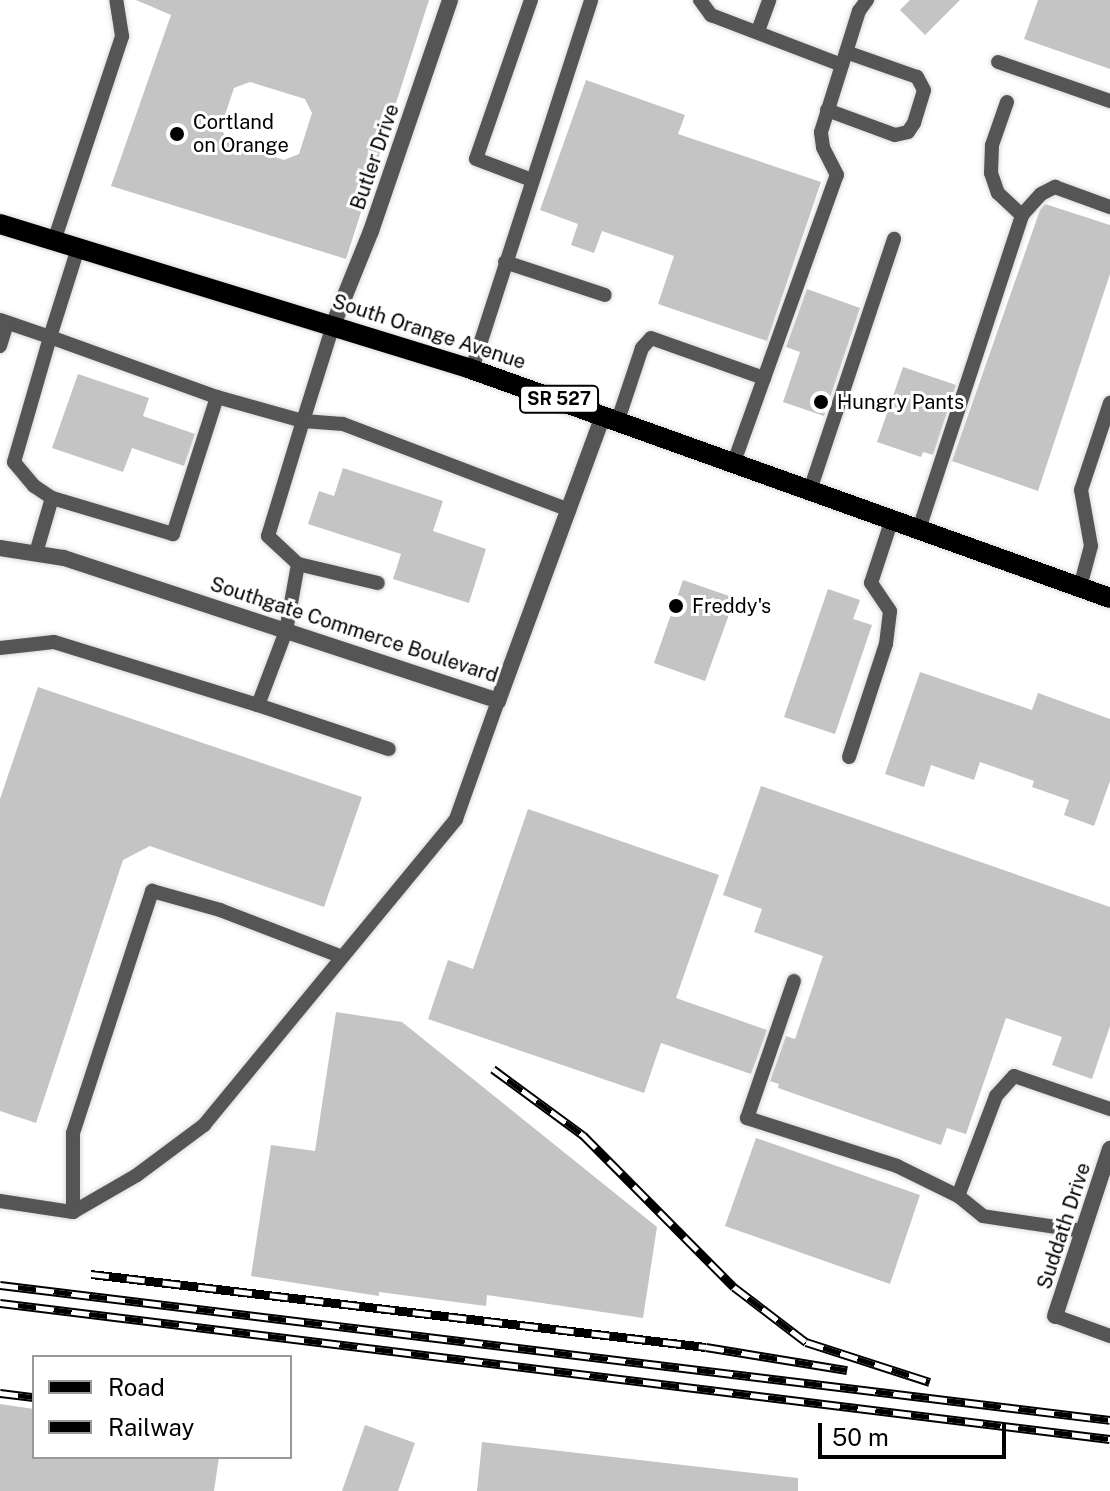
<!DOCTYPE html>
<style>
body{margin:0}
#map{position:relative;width:1110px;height:1491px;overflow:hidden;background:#fff;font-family:"Public Sans",sans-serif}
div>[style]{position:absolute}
.building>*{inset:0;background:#c4c4c4}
.roads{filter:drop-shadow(0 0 2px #dbdbdb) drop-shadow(0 0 2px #dbdbdb)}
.service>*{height:14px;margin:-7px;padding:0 7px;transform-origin:7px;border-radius:7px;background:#555}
.minor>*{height:16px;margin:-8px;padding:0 8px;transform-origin:8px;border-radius:8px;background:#555}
.primary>*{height:20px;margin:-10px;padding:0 10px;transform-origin:10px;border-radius:10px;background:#000}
.rail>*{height:9px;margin-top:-4.5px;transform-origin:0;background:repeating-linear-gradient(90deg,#fff 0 18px,#000 0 36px);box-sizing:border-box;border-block:2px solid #000}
.dots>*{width:22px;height:22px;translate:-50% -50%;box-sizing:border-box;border:4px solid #fff;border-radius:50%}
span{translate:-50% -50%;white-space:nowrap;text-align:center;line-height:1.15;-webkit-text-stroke:6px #fff;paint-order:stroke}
.shield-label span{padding:2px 6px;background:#fff;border:2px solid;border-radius:6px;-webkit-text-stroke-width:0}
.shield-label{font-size:18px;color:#000;font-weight:700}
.poi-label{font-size:20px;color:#000}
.left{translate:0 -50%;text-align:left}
.street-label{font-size:20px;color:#000}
.legend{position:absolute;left:32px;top:1355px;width:260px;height:104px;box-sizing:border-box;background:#fff;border:2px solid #999;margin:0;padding:10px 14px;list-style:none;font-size:24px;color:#000}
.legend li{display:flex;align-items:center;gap:16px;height:40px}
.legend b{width:40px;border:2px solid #999}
.scale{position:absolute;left:818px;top:1423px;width:188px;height:36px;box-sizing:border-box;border:4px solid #000;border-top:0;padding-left:10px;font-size:24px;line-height:28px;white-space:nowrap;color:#000;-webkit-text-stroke:6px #fff;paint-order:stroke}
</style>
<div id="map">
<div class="building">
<div style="clip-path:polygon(evenodd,136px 0,429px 0,346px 259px,111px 186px,171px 15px,136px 0,250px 82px,305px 99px,312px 113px,299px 154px,284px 160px,227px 142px,221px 127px,234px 88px,250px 82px)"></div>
<div style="clip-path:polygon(910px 0,960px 0,925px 35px,900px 10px)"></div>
<div style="clip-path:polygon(1038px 0,1110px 0,1110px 69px,1024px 39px)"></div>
<div style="clip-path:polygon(586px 80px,685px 115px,678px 134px,821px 182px,767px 341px,658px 304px,674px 256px,602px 231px,594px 253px,571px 245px,578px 224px,540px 210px)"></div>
<div style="clip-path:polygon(1045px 204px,1110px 225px,1110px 274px,1038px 491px,952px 461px,1040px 210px)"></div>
<div style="clip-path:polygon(807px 289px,860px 308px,824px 416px,783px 402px,800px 352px,786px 347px)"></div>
<div style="clip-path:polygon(903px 367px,956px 385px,933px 455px,923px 452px,921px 457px,877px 442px)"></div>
<div style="clip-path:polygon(78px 374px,149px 398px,143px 416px,195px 434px,184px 466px,132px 448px,123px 472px,52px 448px)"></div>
<div style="clip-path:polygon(343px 468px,443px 501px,433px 531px,486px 549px,469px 603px,393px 579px,401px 554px,308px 524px,319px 491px,334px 496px)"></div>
<div style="clip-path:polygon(683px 580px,735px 598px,705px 681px,654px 663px)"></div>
<div style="clip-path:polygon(828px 589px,860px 600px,853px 619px,872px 625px,835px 734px,784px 717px)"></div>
<div style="clip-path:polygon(920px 672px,1032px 710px,1038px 693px,1110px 719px,1110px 781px,1094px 826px,1064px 815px,1069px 800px,1032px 787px,1034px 781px,980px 762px,974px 780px,931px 765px,924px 787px,885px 774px)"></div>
<div style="clip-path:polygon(38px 687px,362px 797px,324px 907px,150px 846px,123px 860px,36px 1123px,0 1111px,0 799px)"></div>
<div style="clip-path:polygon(761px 786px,1110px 907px,1110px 1026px,1092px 1079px,1052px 1065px,1062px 1037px,1006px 1018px,966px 1134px,947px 1128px,941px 1145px,778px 1088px,779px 1084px,770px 1081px,786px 1036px,795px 1039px,823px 956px,754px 932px,762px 909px,723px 895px)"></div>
<div style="clip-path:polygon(528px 809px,719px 875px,676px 998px,767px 1030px,751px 1074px,661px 1043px,644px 1093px,428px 1019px,448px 960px,473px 969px)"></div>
<div style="clip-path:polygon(336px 1012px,402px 1022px,657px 1227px,643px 1318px,487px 1295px,486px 1306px,379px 1292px,379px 1296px,251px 1276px,271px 1145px,315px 1151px)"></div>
<div style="clip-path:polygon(756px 1138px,920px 1195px,890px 1284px,725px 1226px)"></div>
<div style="clip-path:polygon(0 1404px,34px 1409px,34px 1457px,219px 1457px,214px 1491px,0 1491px)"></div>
<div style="clip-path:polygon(365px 1425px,415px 1443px,398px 1491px,342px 1491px)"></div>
<div style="clip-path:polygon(482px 1442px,798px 1478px,798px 1491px,477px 1491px)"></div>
</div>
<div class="roads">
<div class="service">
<div style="left:531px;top:0;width:168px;rotate:109.1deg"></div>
<div style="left:476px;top:159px;width:60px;rotate:20.6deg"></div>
<div style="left:700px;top:0;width:19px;rotate:54deg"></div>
<div style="left:711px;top:15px;width:140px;rotate:20.9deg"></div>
<div style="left:758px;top:31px;width:33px;rotate:-70deg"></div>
<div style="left:998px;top:62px;width:119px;rotate:19.2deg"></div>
<div style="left:1007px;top:102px;width:46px;rotate:109.2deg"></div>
<div style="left:992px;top:145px;width:28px;rotate:92deg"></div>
<div style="left:991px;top:173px;width:21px;rotate:71deg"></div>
<div style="left:998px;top:193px;width:33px;rotate:43deg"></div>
<div style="left:827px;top:110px;width:72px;rotate:20.2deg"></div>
<div style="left:895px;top:135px;width:13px;rotate:-13deg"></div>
<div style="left:908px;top:132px;width:11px;rotate:-56deg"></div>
<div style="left:914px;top:123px;width:34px;rotate:-73deg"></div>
<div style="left:924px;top:90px;width:15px;rotate:-118deg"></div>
<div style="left:917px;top:77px;width:75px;rotate:-160.6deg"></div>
<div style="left:54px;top:241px;width:216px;rotate:-71.6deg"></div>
<div style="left:122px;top:36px;width:36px;rotate:-99deg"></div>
<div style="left:505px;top:262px;width:105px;rotate:18.3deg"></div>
<div style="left:0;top:320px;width:53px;rotate:18.8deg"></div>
<div style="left:50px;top:337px;width:93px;rotate:-72.5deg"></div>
<div style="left:0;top:346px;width:24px;rotate:-73deg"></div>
<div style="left:472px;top:369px;width:388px;rotate:-72.1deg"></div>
<div style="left:217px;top:397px;width:89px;rotate:15.6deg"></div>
<div style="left:303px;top:421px;width:101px;rotate:-72.6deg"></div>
<div style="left:618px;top:420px;width:76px;rotate:-71.6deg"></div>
<div style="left:642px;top:348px;width:13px;rotate:-48deg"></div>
<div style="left:651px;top:338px;width:120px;rotate:19.5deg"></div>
<div style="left:734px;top:462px;width:305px;rotate:-70.3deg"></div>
<div style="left:837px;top:175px;width:31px;rotate:-117deg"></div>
<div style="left:823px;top:147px;width:15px;rotate:-98deg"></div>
<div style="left:821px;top:132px;width:127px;rotate:-72.6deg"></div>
<div style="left:859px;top:11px;width:14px;rotate:-54deg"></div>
<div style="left:810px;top:490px;width:265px;rotate:-71.5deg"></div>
<div style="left:919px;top:529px;width:330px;rotate:-71.8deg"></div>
<div style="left:1022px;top:215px;width:28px;rotate:-48deg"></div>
<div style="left:1041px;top:194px;width:16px;rotate:-27deg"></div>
<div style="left:1055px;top:187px;width:59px;rotate:20deg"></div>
<div style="left:36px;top:553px;width:57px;rotate:-73.8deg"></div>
<div style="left:52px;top:498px;width:22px;rotate:-146deg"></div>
<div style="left:34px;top:486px;width:31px;rotate:-130deg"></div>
<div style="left:14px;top:462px;width:130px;rotate:-73.9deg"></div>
<div style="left:50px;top:337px;width:177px;rotate:19.8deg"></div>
<div style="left:217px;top:397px;width:144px;rotate:107.8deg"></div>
<div style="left:173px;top:534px;width:126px;rotate:-163.4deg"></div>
<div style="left:298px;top:564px;width:82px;rotate:13.4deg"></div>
<div style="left:1080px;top:587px;width:42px;rotate:-75deg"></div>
<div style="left:1091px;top:546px;width:57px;rotate:-100.1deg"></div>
<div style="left:1081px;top:490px;width:92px;rotate:-71.6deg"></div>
<div style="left:0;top:648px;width:54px;rotate:-6.3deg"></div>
<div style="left:54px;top:642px;width:214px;rotate:17.2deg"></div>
<div style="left:258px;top:705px;width:79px;rotate:-69.3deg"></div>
<div style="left:286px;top:631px;width:68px;rotate:-79.8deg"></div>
<div style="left:298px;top:564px;width:41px;rotate:-137deg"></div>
<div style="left:268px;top:536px;width:120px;rotate:-73.1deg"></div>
<div style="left:303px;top:421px;width:40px;rotate:4.3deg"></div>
<div style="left:343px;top:424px;width:242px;rotate:20.8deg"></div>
<div style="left:258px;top:705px;width:138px;rotate:18.6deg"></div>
<div style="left:849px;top:757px;width:119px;rotate:-71.9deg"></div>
<div style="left:886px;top:644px;width:33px;rotate:-83deg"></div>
<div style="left:890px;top:611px;width:34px;rotate:-124deg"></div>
<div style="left:871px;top:583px;width:67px;rotate:-71.8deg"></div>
<div style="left:794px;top:981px;width:145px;rotate:108.9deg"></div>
<div style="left:747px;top:1118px;width:157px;rotate:17.7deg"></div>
<div style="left:897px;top:1166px;width:68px;rotate:26.2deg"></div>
<div style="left:0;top:1201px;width:74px;rotate:8.6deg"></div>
<div style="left:73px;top:1212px;width:79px;rotate:-90deg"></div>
<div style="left:73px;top:1133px;width:255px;rotate:-71.9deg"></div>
<div style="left:152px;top:891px;width:71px;rotate:15.6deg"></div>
<div style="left:220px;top:910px;width:129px;rotate:21deg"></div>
<div style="left:73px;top:1212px;width:74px;rotate:-30deg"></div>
<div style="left:137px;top:1175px;width:84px;rotate:-36.7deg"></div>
<div style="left:204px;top:1125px;width:396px;rotate:-50.5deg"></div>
<div style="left:456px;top:819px;width:125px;rotate:-70.4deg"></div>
<div style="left:1083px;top:1231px;width:101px;rotate:-171.5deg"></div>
<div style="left:983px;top:1216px;width:32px;rotate:-141deg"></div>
<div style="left:958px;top:1196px;width:107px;rotate:-69.2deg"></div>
<div style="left:996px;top:1096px;width:27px;rotate:-48deg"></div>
<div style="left:1014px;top:1076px;width:102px;rotate:19deg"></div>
<div style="left:1055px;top:1316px;width:59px;rotate:20deg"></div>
</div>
<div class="minor">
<div style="left:333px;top:325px;width:101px;rotate:-68deg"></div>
<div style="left:371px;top:231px;width:244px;rotate:-71.1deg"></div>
<div style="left:0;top:548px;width:65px;rotate:8.9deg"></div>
<div style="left:64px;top:558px;width:457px;rotate:18.2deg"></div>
<div style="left:498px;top:701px;width:305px;rotate:-69.8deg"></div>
<div style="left:1055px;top:1316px;width:176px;rotate:-71.8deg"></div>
</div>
<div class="primary">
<div style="left:0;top:224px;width:490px;rotate:17.1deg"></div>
<div style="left:468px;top:368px;width:682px;rotate:19.71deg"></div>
</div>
</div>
<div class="rail">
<div style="left:493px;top:1069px;width:112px;rotate:36.3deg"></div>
<div style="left:583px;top:1135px;width:214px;rotate:45.2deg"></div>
<div style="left:734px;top:1287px;width:91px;rotate:37.4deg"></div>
<div style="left:806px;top:1342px;width:130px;rotate:17.9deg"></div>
<div style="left:91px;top:1274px;width:619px;rotate:6.77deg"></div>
<div style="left:706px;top:1347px;width:143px;rotate:9.3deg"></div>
<div style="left:0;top:1285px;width:1118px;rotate:6.93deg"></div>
<div style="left:0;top:1303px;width:1118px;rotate:6.99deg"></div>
<div style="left:0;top:1393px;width:34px;rotate:7deg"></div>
</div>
<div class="dots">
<div style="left:177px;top:134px;background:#000"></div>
<div style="left:821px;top:402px;background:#000"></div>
<div style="left:676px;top:606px;background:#000"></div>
</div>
<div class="shield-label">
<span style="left:559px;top:399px">SR 527</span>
</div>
<div class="poi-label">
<span class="left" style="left:193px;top:134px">Cortland<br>on Orange</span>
<span class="left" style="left:837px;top:402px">Hungry Pants</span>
<span class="left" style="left:692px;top:606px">Freddy's</span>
</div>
<div class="street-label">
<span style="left:375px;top:157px;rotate:-71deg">Butler Drive</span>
<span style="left:429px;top:332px;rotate:18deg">South Orange Avenue</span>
<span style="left:354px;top:630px;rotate:18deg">Southgate Commerce Boulevard</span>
<span style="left:1064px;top:1226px;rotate:-72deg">Suddath Drive</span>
</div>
<ul class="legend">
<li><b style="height:10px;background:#000"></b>Road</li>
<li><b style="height:10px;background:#000"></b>Railway</li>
</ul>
<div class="scale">50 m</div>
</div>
